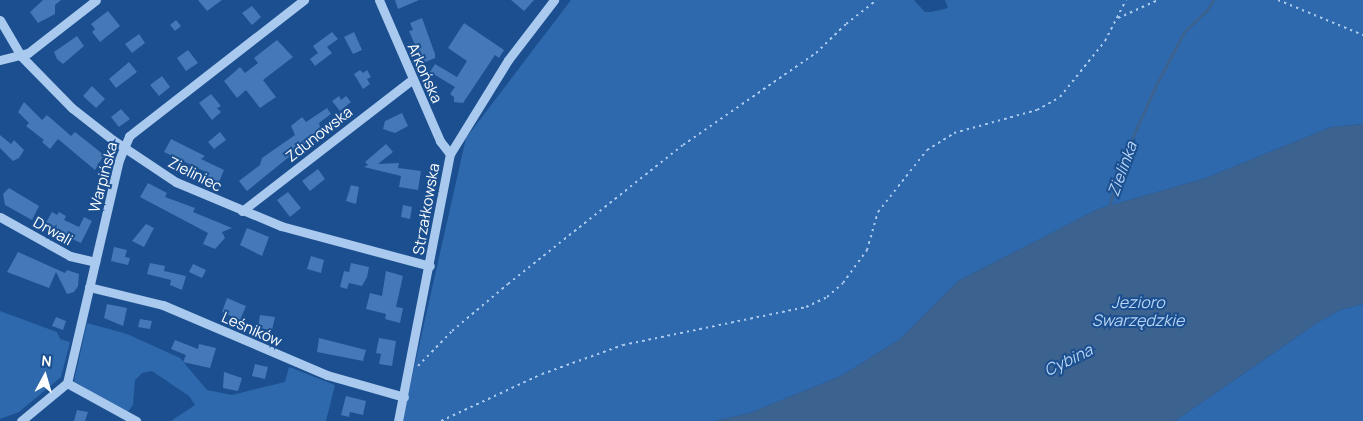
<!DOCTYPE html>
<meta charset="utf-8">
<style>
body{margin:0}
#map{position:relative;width:1363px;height:421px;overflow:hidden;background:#1b4f8f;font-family:Manrope,sans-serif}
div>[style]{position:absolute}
.green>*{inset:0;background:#2e69ad}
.water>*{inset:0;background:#3c6290}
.stream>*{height:3px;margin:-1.5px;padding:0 1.5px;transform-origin:1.5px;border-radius:1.5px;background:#3c6290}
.building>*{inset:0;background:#4478b7}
.path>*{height:2px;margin-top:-1px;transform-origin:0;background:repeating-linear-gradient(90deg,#a9c9ee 0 2.5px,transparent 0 6.5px)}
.minor>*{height:9px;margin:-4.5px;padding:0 4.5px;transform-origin:4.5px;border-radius:4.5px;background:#a9c9ee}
span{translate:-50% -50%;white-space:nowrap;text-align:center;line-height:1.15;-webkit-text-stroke:4px #1b4f8f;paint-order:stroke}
.street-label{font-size:15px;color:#fff}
.water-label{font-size:16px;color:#b5d3f5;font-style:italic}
.north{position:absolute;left:20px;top:351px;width:50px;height:50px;-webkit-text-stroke:4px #1b4f8f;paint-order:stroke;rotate:6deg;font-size:14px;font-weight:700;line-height:20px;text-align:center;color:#fff}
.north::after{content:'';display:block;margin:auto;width:18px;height:22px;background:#fff;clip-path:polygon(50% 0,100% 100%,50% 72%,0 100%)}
</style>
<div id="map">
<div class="green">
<div style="clip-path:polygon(571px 0,914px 0,925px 12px,931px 12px,948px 8px,945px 0,1363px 0,1363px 124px,1331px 127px,1206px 178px,1098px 209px,958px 281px,900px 339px,841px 376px,750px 413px,715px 421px,402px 421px,466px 138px)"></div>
<div style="clip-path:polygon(1363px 304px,1363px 421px,1175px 421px,1317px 323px,1340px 310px)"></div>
<div style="clip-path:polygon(0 311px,57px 332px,60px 339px,70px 342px,61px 377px,19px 412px,0 419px)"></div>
<div style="clip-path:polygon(87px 323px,127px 334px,180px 358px,207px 390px,232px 395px,285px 382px,289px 367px,335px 385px,326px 421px,171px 421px,195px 405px,189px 396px,152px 371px,142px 373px,135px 380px,133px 405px,126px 414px,74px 381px)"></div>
</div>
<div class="water">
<div style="clip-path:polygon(1363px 124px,1363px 304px,1340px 310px,1317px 323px,1175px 421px,715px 421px,750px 413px,841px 376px,900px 339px,958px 281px,1098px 209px,1206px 178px,1331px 127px)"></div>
</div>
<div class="stream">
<div style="left:1108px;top:209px;width:70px;rotate:-71.6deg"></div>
<div style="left:1130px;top:143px;width:61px;rotate:-65.9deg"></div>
<div style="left:1155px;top:87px;width:62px;rotate:-62.2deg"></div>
<div style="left:1184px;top:32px;width:32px;rotate:-44deg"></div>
<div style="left:1207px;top:10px;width:12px;rotate:-59deg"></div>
</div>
<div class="building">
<div style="clip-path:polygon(43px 0,61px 0,55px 5px,55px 14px,38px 23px,30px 12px)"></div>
<div style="clip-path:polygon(198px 0,222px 0,207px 11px)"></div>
<div style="clip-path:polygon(395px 0,419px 0,398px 9px)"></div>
<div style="clip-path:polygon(511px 0,534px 0,524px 11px)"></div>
<div style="clip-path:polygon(252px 6px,261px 17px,252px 25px,242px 13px)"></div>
<div style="clip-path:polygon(108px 11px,120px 26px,100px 42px,92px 32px,95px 29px,91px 24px)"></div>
<div style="clip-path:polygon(422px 18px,435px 54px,435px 58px,423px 63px,409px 31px,413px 30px,410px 23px)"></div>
<div style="clip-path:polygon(176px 20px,181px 26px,175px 31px,170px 25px)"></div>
<div style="clip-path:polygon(464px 23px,504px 50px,499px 58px,495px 55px,463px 103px,454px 102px,454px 97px,450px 94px,455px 87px,430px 72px,435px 64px,457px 77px,467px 61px,448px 48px)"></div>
<div style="clip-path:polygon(332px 32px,338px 39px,327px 47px,332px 53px,315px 66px,310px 59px,318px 53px,313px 46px)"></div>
<div style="clip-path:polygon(354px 32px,362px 50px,353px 54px,344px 37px)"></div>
<div style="clip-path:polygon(139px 34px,145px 43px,132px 53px,125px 44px)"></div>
<div style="clip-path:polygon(77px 36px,84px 46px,63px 64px,57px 59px,54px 52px)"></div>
<div style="clip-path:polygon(277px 40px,293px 57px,263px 80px,276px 97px,260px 108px,246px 90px,237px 98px,224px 81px,240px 67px,245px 73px,258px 63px,254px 58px)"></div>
<div style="clip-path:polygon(188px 50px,198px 63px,186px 71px,177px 58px)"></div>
<div style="clip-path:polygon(129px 62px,137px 72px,116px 88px,109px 79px)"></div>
<div style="clip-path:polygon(360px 70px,363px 73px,367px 70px,371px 77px,367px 79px,370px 84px,363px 89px,354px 74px)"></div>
<div style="clip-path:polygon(162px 76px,170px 87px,159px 96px,150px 85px)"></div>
<div style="clip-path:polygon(92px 86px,105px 99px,96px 108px,83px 96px)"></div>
<div style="clip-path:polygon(211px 94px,221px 106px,217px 108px,221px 112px,212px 120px,199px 103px)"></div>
<div style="clip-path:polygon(339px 96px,341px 100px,346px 96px,351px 102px,340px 111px,332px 101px)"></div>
<div style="clip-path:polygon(24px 102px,42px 120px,47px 115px,71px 136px,75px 132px,104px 155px,95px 170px,58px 139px,50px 149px,42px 142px,44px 140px,26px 126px,29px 123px,18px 112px)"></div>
<div style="clip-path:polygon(327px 108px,331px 114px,319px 123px,321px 131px,247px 191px,239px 181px,260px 165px,262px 158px,295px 135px,291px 126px,302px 117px,306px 122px)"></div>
<div style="clip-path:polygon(121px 109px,130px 119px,119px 127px,111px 117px)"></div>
<div style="clip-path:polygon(402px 113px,408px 126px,395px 133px,383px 129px,385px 121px)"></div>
<div style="clip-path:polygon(220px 132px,226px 140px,214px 149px,208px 142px)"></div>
<div style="clip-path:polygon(0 135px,11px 144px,14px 140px,24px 150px,19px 158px,13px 161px,0 148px)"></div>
<div style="clip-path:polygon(171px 139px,205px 156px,201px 159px,224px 170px,219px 182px,207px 177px,208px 173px,164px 152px)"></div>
<div style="clip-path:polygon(386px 144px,393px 152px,378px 164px,399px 163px,398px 168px,421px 171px,418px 190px,399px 187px,401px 176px,364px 167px,368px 165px,365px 162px)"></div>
<div style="clip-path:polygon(318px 169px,325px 179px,310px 191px,302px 181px)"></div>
<div style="clip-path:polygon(148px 183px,167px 193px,165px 197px,195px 208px,193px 212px,232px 228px,222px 232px,225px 238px,215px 249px,203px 244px,208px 233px,140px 197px)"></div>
<div style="clip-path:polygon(351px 185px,359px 187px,356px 204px,346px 201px)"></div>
<div style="clip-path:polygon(9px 188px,39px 206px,32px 220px,5px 205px,3px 194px)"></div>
<div style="clip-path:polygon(288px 192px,301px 208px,290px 217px,277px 200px)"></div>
<div style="clip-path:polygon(403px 205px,412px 207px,410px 219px,401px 217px)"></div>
<div style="clip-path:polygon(52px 212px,57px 215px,59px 212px,66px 216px,64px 220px,79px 227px,84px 217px,92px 221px,81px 243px,44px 226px)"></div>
<div style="clip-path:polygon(146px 224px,154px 228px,144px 247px,132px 241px)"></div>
<div style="clip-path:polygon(247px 228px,269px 237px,262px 256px,240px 245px)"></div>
<div style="clip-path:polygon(114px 247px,127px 250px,125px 257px,130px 258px,128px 265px,111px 261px)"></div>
<div style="clip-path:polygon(18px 252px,65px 273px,67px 270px,79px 274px,78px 286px,74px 292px,67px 294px,56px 272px,49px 288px,7px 272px)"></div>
<div style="clip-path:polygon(311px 256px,324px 260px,321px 273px,307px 269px)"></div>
<div style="clip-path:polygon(150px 263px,165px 266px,164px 271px,186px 276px,182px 290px,170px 285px,171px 280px,147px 274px)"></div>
<div style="clip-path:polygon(351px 263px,369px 267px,367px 277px,362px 286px,349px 283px,347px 289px,340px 287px,344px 271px,349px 272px)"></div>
<div style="clip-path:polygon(193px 264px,206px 270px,202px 278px,189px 272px)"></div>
<div style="clip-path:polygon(386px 271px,403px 276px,396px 307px,403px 308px,400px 323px,385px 319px,386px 314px,366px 309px,370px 293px,382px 296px)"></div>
<div style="clip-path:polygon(227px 298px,246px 306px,240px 320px,222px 312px)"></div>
<div style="clip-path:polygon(107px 304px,127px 308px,123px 326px,104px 318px)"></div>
<div style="clip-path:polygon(260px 315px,275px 317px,272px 330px,258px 328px)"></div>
<div style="clip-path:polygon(56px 317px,66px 321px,63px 330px,52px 326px)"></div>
<div style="clip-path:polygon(140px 319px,152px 321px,150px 329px,138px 327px)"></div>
<div style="clip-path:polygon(319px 338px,366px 350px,363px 361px,317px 352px)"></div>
<div style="clip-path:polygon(379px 338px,396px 341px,392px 366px,379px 364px,381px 354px,376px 353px)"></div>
<div style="clip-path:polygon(175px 340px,198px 349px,199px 344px,216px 348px,210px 368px,183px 362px,186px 355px,171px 349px)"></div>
<div style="clip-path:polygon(255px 364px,268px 367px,265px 379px,252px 376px)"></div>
<div style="clip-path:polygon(224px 372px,242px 378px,238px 391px,223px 388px)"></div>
<div style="clip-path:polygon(346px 396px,366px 401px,363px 415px,350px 412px,349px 417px,341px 415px)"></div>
<div style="clip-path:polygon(77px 410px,88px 412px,85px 421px,74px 421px)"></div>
</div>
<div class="path">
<div style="left:1278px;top:0;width:92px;rotate:22.4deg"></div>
<div style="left:1118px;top:18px;width:44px;rotate:-24.2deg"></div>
<div style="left:418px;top:366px;width:49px;rotate:-45.8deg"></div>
<div style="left:452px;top:331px;width:73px;rotate:-40deg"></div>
<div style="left:508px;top:284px;width:223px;rotate:-38.5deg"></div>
<div style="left:683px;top:145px;width:162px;rotate:-34.7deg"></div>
<div style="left:816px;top:53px;width:42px;rotate:-44deg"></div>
<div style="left:846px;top:24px;width:39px;rotate:-38deg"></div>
<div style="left:441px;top:421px;width:111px;rotate:-25deg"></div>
<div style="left:542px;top:374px;width:86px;rotate:-19.7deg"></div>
<div style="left:623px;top:345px;width:187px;rotate:-11.7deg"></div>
<div style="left:806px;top:307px;width:23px;rotate:-25deg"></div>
<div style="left:827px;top:297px;width:21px;rotate:-41deg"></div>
<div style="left:843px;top:283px;width:41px;rotate:-54deg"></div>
<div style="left:867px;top:250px;width:40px;rotate:-74deg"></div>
<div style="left:878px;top:212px;width:79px;rotate:-51.7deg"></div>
<div style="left:927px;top:150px;width:32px;rotate:-32deg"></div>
<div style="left:954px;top:133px;width:86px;rotate:-15.5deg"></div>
<div style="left:1037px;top:110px;width:26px;rotate:-29deg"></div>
<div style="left:1060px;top:97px;width:72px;rotate:-51.2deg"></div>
<div style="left:1105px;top:41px;width:46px;rotate:-62.9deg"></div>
</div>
<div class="minor">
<div style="left:379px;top:0;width:154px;rotate:66.6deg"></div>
<div style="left:440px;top:141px;width:16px;rotate:52deg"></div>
<div style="left:0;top:20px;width:42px;rotate:59.7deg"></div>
<div style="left:21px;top:56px;width:73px;rotate:45.6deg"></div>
<div style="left:72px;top:108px;width:52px;rotate:38deg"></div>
<div style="left:113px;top:140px;width:76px;rotate:33.7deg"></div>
<div style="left:176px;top:182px;width:114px;rotate:22.7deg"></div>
<div style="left:281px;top:226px;width:154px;rotate:15deg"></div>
<div style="left:0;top:60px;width:29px;rotate:-14deg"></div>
<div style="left:28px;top:53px;width:86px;rotate:-37.9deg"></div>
<div style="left:242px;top:211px;width:216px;rotate:-37.7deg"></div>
<div style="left:0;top:217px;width:80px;rotate:29.1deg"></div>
<div style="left:70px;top:256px;width:26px;rotate:13deg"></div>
<div style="left:89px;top:287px;width:76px;rotate:13.7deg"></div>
<div style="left:163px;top:305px;width:178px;rotate:23.1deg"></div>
<div style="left:327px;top:375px;width:80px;rotate:15.9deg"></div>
<div style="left:67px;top:383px;width:79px;rotate:28.8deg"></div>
<div style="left:21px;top:421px;width:60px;rotate:-39.6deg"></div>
<div style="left:67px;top:383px;width:229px;rotate:-76.9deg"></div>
<div style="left:119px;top:160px;width:26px;rotate:-67deg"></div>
<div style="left:129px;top:136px;width:222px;rotate:-37.9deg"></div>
<div style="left:398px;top:421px;width:272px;rotate:-79deg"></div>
<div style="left:450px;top:154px;width:110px;rotate:-58.3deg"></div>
<div style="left:508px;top:60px;width:76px;rotate:-52.5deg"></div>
</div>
<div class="street-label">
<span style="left:425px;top:73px;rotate:66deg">Arkońska</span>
<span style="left:319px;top:134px;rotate:-38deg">Zdunowska</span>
<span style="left:195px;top:174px;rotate:27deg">Zieliniec</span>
<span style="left:103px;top:177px;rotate:-75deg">Warpińska</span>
<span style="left:426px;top:209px;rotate:-80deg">Strzałkowska</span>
<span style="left:53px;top:231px;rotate:29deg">Drwali</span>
<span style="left:252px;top:329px;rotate:24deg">Leśników</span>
</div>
<div class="water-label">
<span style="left:1122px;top:169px;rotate:-70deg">Zielinka</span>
<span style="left:1138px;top:311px">Jezioro<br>Swarzędzkie</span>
<span style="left:1068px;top:360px;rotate:-26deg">Cybina</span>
</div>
<div class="north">N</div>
</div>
